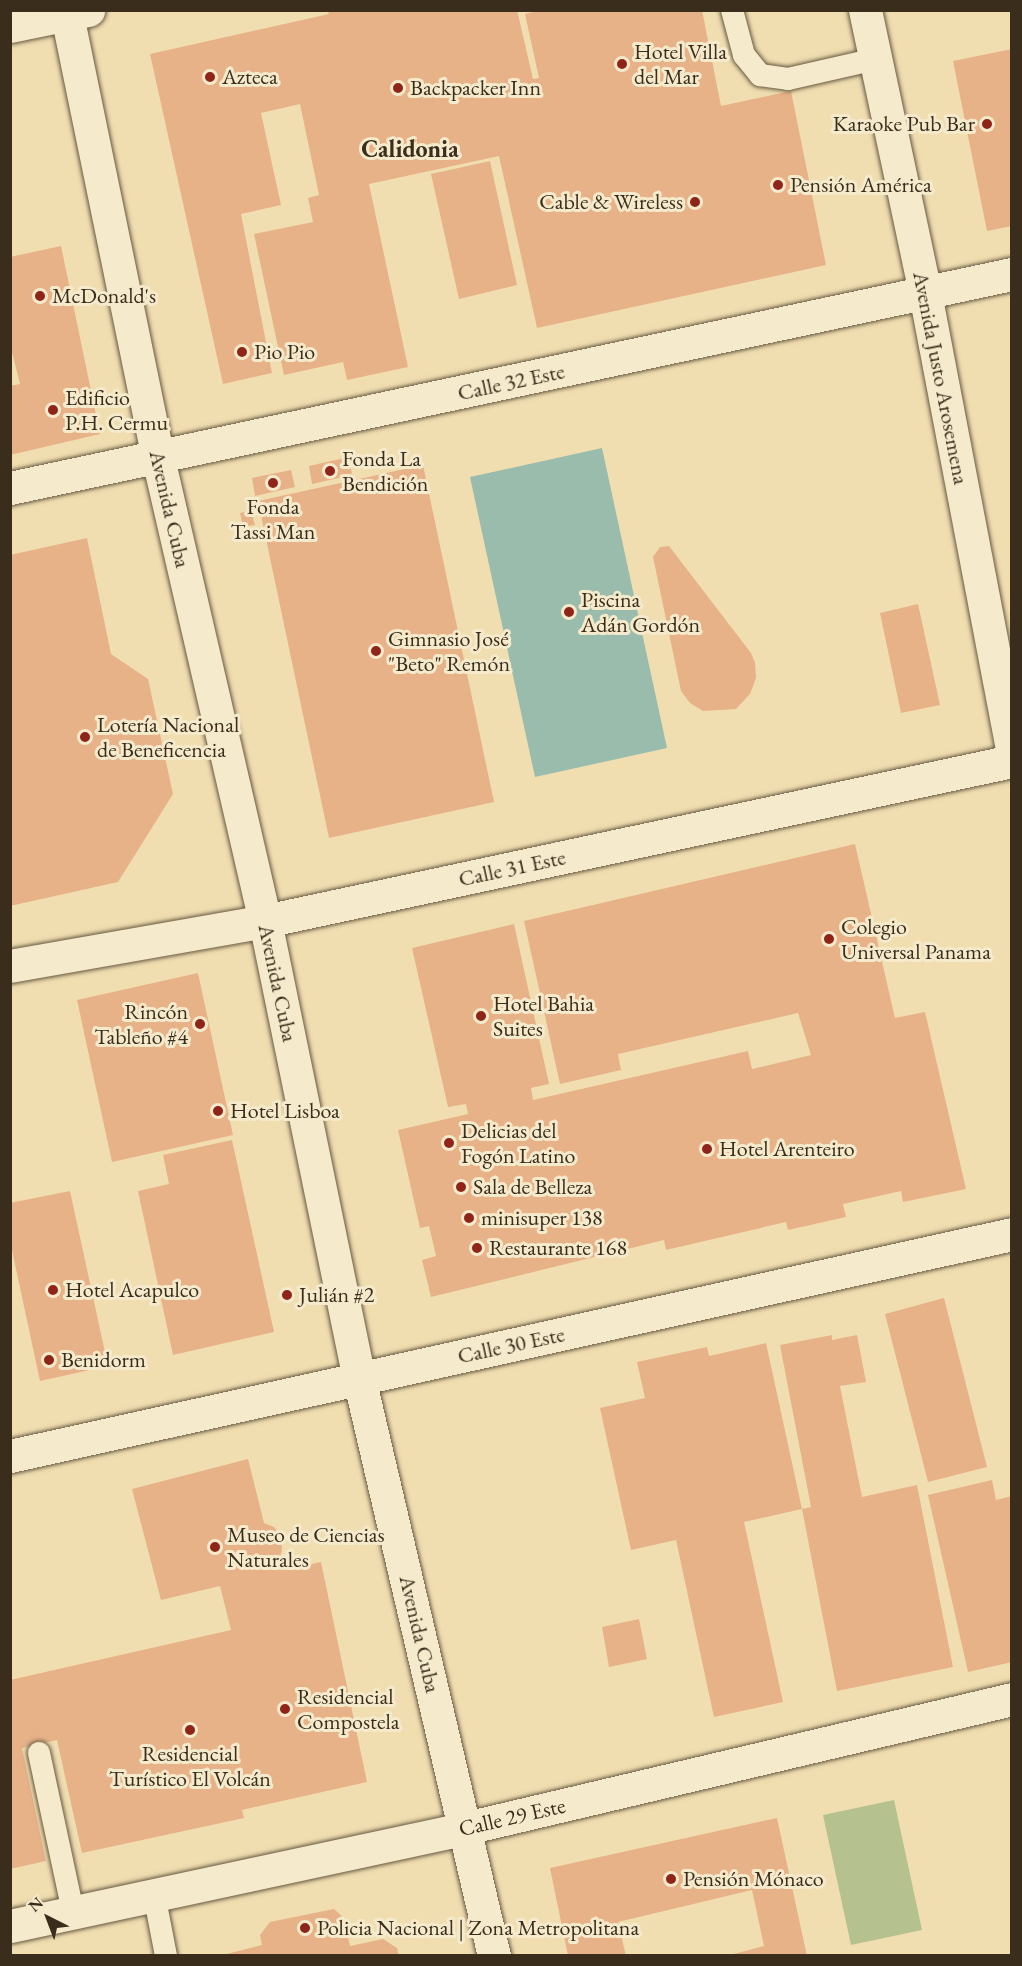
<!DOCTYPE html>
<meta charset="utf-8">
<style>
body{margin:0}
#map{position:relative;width:1022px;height:1966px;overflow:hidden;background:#f0deb1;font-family:"EB Garamond",serif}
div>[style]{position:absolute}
.green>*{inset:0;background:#b5c28f}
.water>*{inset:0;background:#9abcac}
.building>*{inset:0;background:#e8b288}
.roads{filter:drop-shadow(0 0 2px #685941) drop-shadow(0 0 2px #685941)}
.service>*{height:22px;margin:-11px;padding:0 11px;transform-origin:11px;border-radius:11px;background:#f5eacc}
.minor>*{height:33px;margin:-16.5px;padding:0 16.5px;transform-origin:16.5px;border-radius:16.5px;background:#f5eacc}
.tertiary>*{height:33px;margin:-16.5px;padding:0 16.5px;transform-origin:16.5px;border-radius:16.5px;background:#f5eacc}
.dots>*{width:16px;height:16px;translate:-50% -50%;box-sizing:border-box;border:3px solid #f5eacc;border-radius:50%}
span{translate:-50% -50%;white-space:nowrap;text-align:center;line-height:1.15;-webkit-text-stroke:6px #f5eacc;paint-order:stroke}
.poi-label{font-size:22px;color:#3a2d1c}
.left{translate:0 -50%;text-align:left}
.right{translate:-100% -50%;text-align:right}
.street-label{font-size:22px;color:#3a2d1c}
.neighbourhood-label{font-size:24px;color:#3a2d1c;font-weight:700}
.frame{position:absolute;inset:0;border:12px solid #3a2d1c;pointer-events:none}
.north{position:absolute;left:18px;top:1888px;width:60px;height:60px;-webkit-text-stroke:4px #f5eacc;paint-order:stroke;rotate:318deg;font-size:16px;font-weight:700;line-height:24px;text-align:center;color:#3a2d1c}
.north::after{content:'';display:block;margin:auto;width:21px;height:27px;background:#3a2d1c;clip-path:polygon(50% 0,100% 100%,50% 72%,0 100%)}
</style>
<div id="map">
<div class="green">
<div style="clip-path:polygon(894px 1800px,922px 1930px,851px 1945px,823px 1815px)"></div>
</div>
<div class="water">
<div style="clip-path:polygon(602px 448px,667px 748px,535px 777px,470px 477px)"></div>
</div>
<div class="building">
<div style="clip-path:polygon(327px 10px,517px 10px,533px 79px,539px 78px,525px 14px,542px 10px,702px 10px,721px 106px,791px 91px,826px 265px,537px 328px,499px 156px,369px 184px,408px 367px,347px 380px,343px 362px,284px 375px,254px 234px,313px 222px,308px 198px,319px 195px,300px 104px,261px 113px,281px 205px,241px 214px,272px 373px,223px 384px,150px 54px,329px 14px)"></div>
<div style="clip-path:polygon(1012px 49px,1012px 226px,987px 231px,953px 61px)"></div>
<div style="clip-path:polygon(490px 161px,517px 285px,459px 299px,431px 174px)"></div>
<div style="clip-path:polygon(61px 246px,100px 434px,10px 455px,10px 386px,20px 384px,10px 344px,10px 257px)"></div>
<div style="clip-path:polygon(349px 457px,352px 475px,312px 484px,309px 466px)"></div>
<div style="clip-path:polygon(423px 465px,494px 802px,329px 838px,258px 501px)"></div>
<div style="clip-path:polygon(291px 470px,295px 487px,255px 496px,252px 478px)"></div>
<div style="clip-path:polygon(251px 510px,255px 525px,243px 527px,240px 513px)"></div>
<div style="clip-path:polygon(87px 538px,111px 654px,148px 679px,173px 794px,118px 882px,10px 906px,10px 555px)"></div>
<div style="clip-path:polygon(669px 546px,751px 653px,755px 663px,756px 678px,750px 694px,736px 709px,703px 711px,690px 703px,681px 691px,653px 557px,660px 547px)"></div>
<div style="clip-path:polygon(918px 604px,940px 705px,901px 713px,880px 613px)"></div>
<div style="clip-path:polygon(855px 844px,895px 1018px,925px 1012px,966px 1189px,903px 1202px,901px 1191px,843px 1204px,846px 1217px,788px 1230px,786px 1222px,666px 1250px,664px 1240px,431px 1297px,422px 1260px,436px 1256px,429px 1226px,420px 1228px,398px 1130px,468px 1114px,466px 1104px,448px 1107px,412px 948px,514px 924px,549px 1084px,531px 1088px,533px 1100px,748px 1051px,752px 1069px,811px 1055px,798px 1013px,618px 1054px,621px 1070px,560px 1084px,524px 921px)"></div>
<div style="clip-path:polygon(198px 973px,233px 1135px,112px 1162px,77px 1000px)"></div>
<div style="clip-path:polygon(232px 1140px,274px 1332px,173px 1355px,138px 1191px,169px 1184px,163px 1155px)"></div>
<div style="clip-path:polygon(70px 1191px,108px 1366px,40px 1381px,10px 1241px,10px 1203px)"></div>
<div style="clip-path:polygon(944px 1298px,987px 1467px,928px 1482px,885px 1314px)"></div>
<div style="clip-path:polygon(832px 1335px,832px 1340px,857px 1335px,866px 1382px,840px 1386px,862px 1497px,917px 1485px,953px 1667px,837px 1691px,802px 1509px,744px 1522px,783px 1702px,714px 1717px,676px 1540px,631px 1550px,600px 1408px,645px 1398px,637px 1362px,707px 1347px,709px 1356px,766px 1343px,802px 1509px,811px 1507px,780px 1345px)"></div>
<div style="clip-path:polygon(248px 1459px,264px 1523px,274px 1527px,281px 1537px,282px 1550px,280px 1557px,283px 1570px,321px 1562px,367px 1782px,242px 1810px,244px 1818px,82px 1853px,57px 1740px,22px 1748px,46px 1861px,10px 1869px,10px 1680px,231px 1630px,220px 1586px,161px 1600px,132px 1489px)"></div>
<div style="clip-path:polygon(992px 1480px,996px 1500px,1012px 1496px,1012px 1662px,968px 1672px,928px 1495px)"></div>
<div style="clip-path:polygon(639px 1619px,647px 1659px,609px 1667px,602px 1627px)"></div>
<div style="clip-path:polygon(777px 1818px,807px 1956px,726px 1956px,764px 1946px,752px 1890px,618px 1922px,626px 1956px,568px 1956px,550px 1868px)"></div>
<div style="clip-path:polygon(334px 1909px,344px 1918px,350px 1946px,383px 1939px,397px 1948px,399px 1956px,219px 1956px,262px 1945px,260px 1935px,270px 1922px)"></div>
</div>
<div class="roads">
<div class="service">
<div style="left:732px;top:10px;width:47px;rotate:75.1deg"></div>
<div style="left:744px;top:55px;width:26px;rotate:51deg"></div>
<div style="left:760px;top:75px;width:28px;rotate:8deg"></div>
<div style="left:788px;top:79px;width:90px;rotate:-12.8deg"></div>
<div style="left:39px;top:1753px;width:163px;rotate:77.9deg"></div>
<div style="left:154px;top:1894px;width:63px;rotate:79deg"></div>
</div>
<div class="minor">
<div style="left:10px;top:26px;width:80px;rotate:-11.6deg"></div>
<div style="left:10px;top:488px;width:1025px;rotate:-12.06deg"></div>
<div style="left:10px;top:966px;width:259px;rotate:-10deg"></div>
<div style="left:265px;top:921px;width:764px;rotate:-12.09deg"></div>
<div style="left:10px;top:1456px;width:1026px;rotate:-12.49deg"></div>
<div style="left:10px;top:1926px;width:466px;rotate:-12.1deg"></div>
<div style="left:466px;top:1828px;width:561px;rotate:-13.29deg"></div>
</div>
<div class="tertiary">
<div style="left:66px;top:10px;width:457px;rotate:78.4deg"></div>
<div style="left:158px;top:458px;width:475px;rotate:77deg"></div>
<div style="left:265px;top:921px;width:467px;rotate:78.4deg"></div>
<div style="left:359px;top:1378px;width:594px;rotate:76.85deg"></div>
<div style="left:865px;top:10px;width:289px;rotate:78deg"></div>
<div style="left:925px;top:293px;width:462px;rotate:79.2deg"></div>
</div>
</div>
<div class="dots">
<div style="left:622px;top:64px;background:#8f2418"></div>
<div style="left:210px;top:77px;background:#8f2418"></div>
<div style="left:398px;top:88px;background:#8f2418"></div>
<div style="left:987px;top:124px;background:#8f2418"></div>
<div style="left:778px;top:185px;background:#8f2418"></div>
<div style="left:695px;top:202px;background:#8f2418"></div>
<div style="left:40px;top:296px;background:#8f2418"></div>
<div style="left:242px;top:352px;background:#8f2418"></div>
<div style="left:53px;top:410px;background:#8f2418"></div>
<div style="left:330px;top:471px;background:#8f2418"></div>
<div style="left:273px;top:483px;background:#8f2418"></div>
<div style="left:569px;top:612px;background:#8f2418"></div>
<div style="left:376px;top:651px;background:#8f2418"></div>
<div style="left:85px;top:737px;background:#8f2418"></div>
<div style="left:829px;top:939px;background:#8f2418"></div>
<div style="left:481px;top:1016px;background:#8f2418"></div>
<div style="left:200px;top:1024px;background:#8f2418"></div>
<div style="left:218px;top:1111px;background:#8f2418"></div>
<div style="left:449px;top:1143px;background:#8f2418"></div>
<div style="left:707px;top:1149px;background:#8f2418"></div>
<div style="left:461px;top:1187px;background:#8f2418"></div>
<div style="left:469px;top:1218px;background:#8f2418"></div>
<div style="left:477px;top:1248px;background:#8f2418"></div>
<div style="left:53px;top:1290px;background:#8f2418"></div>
<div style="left:287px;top:1295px;background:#8f2418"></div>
<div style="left:49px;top:1360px;background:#8f2418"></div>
<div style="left:215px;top:1547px;background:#8f2418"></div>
<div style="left:285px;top:1709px;background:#8f2418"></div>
<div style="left:190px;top:1730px;background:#8f2418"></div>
<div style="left:671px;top:1879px;background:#8f2418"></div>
<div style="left:305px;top:1928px;background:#8f2418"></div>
</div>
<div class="poi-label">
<span class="left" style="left:634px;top:64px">Hotel Villa<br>del Mar</span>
<span class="left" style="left:222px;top:77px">Azteca</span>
<span class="left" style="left:410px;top:88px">Backpacker Inn</span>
<span class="right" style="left:975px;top:124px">Karaoke Pub Bar</span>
<span class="left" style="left:790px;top:185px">Pensión América</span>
<span class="right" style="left:683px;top:202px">Cable &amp; Wireless</span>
<span class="left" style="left:52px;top:296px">McDonald's</span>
<span class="left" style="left:254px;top:352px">Pio Pio</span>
<span class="left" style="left:65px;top:410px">Edificio<br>P.H. Cermu</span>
<span class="left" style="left:342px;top:471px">Fonda La<br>Bendición</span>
<span style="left:273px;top:519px">Fonda<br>Tassi Man</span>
<span class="left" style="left:581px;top:612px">Piscina<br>Adán Gordón</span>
<span class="left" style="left:388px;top:651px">Gimnasio José<br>"Beto" Remón</span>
<span class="left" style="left:97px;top:737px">Lotería Nacional<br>de Beneficencia</span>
<span class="left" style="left:841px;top:939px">Colegio<br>Universal Panama</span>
<span class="left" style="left:493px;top:1016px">Hotel Bahia<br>Suites</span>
<span class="right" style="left:188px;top:1024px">Rincón<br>Tableño #4</span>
<span class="left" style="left:230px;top:1111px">Hotel Lisboa</span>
<span class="left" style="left:461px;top:1143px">Delicias del<br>Fogón Latino</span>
<span class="left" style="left:719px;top:1149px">Hotel Arenteiro</span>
<span class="left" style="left:473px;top:1187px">Sala de Belleza</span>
<span class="left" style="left:481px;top:1218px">minisuper 138</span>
<span class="left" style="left:489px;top:1248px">Restaurante 168</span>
<span class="left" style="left:65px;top:1290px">Hotel Acapulco</span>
<span class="left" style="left:299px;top:1295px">Julián #2</span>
<span class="left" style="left:61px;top:1360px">Benidorm</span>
<span class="left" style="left:227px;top:1547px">Museo de Ciencias<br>Naturales</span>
<span class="left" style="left:297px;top:1709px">Residencial<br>Compostela</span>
<span style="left:190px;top:1766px">Residencial<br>Turístico El Volcán</span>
<span class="left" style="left:683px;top:1879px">Pensión Mónaco</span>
<span class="left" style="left:317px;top:1928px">Policia Nacional | Zona Metropolitana</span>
</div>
<div class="street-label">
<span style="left:941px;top:378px;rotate:79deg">Avenida Justo Arosemena</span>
<span style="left:511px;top:382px;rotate:-12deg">Calle 32 Este</span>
<span style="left:170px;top:509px;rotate:77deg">Avenida Cuba</span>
<span style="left:512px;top:868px;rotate:-12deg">Calle 31 Este</span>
<span style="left:278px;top:983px;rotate:78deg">Avenida Cuba</span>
<span style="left:511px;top:1345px;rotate:-12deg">Calle 30 Este</span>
<span style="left:420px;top:1634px;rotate:77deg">Avenida Cuba</span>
<span style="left:512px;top:1817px;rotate:-13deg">Calle 29 Este</span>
</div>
<div class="neighbourhood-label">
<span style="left:410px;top:149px">Calidonia</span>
</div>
<div class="frame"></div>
<div class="north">N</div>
</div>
